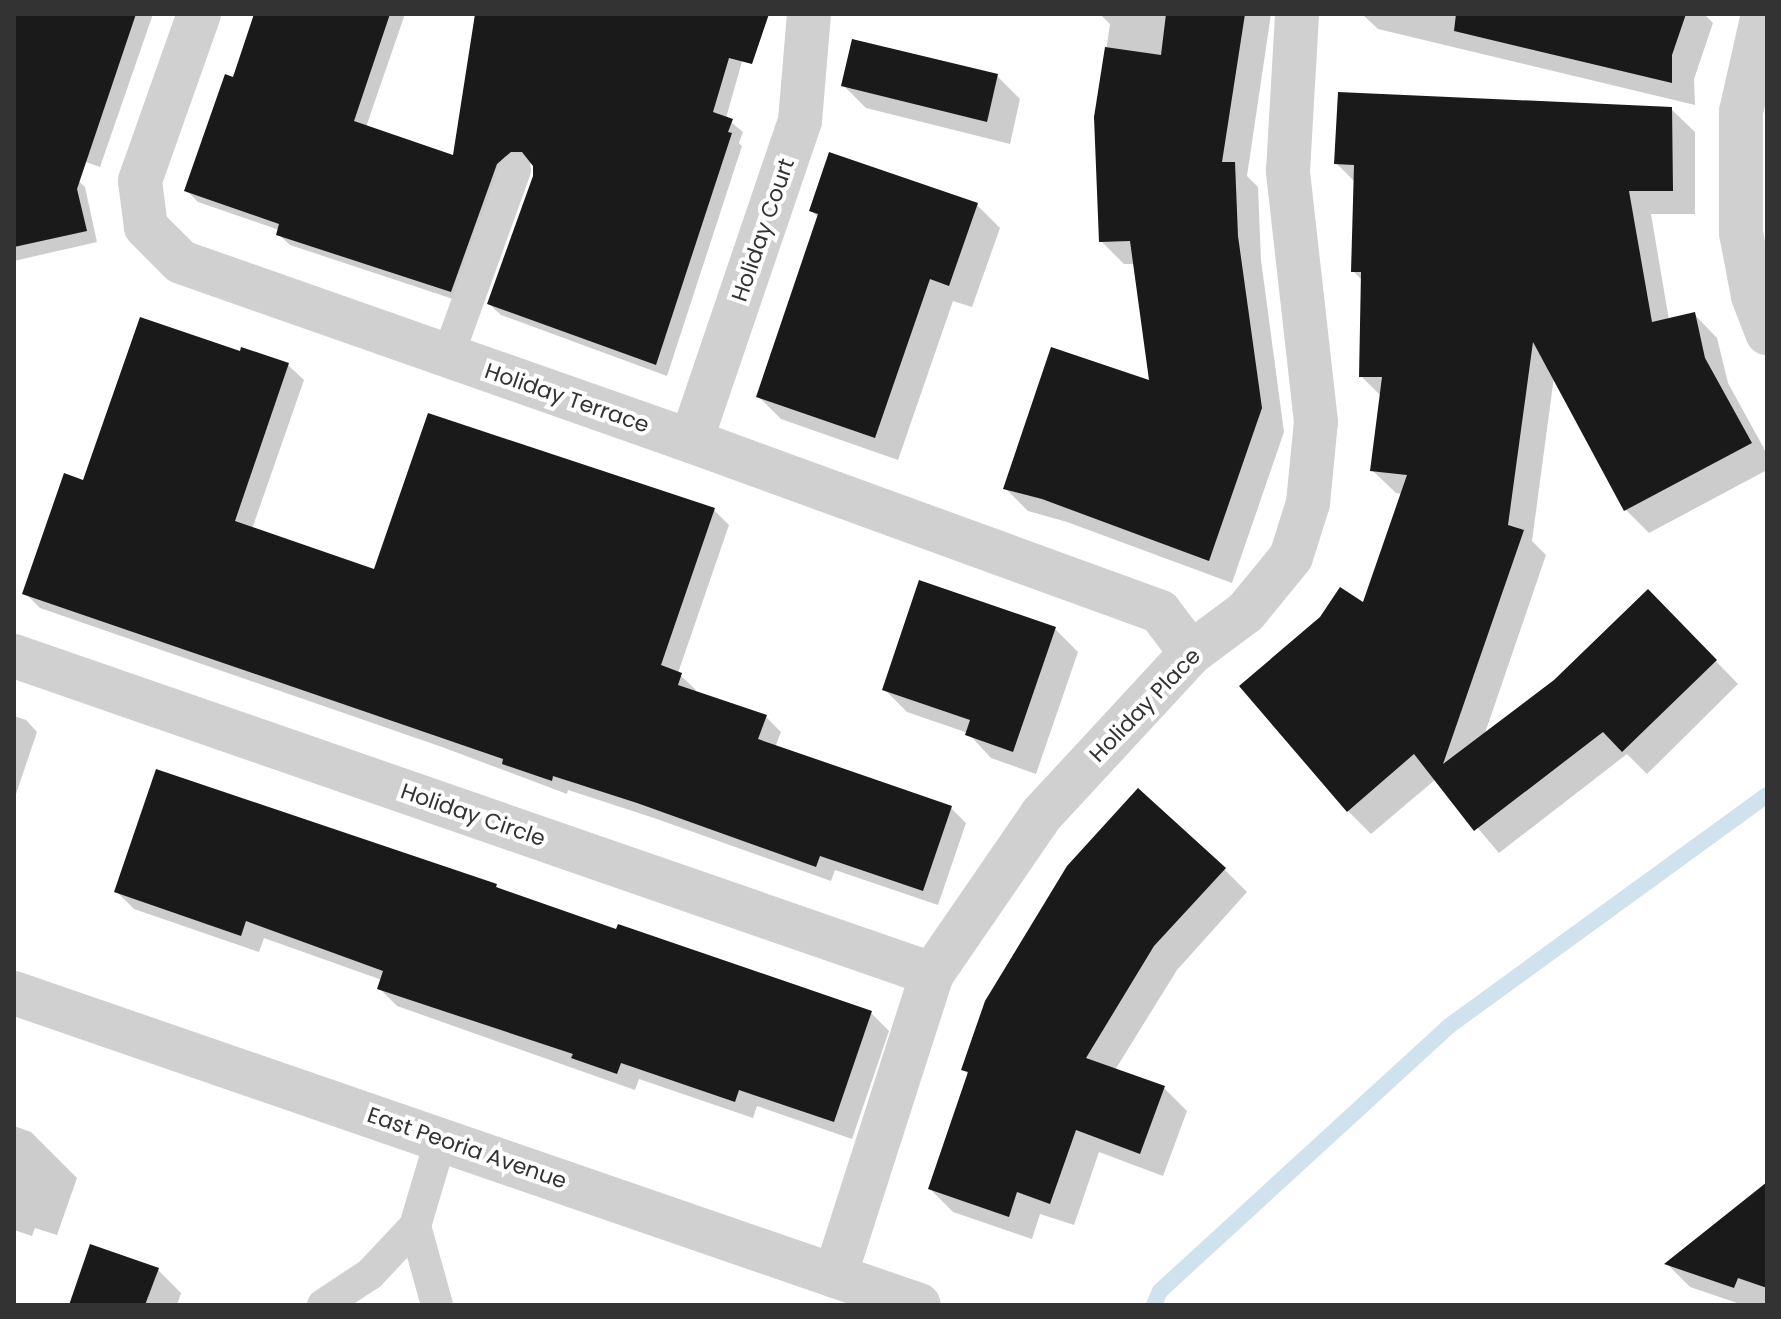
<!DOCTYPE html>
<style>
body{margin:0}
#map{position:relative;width:1781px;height:1319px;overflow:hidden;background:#fff;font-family:Poppins,sans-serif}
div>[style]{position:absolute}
.shadow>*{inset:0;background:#0003}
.stream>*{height:16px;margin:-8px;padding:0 8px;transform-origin:8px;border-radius:8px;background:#cfe2ee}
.building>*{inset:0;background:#1a1a1a}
.lane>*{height:32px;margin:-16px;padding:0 16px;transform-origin:16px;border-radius:16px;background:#d0d0d0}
.street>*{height:44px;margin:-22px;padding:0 22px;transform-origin:22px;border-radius:22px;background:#d0d0d0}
span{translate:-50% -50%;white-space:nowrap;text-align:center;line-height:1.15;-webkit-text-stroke:8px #fff;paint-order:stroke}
.street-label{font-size:22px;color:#333}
.frame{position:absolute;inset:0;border:16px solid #333;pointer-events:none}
</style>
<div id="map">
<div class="shadow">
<div style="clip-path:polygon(14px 14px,153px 14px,100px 167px,14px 137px)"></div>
<div style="clip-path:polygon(256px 14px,405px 14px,366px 127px,454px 158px,477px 14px,575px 14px,745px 51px,726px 118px,743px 132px,739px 143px,742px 146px,667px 376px,501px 315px,489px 304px,535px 177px,533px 163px,515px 166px,462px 302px,290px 245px,278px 234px,279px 230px,198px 202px,187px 191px,234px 80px)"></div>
<div style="clip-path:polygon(1100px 14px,1271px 14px,1247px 176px,1258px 187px,1261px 260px,1284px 432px,1232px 583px,1067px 522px,1028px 511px,1005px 488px,1152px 383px,1136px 264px,1124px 264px,1101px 241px,1096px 117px,1110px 24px)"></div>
<div style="clip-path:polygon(1362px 14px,1704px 14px,1713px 23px,1694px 79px,1695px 105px,1378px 29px)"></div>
<div style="clip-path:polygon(997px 76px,1020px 99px,1010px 144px,866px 108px,843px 85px)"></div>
<div style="clip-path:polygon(1671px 109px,1695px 132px,1695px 214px,1651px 214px,1669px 320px,1694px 314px,1717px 338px,1728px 383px,1767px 454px,1767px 470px,1649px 533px,1626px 510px,1554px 377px,1532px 541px,1546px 555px,1484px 736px,1555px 681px,1648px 591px,1738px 684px,1647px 774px,1627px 754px,1499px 853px,1436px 779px,1371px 834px,1348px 811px,1364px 605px,1402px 494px,1396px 493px,1372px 470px,1381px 396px,1361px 376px,1363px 281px,1353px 271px,1355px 182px,1336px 163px)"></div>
<div style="clip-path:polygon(73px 176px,85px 187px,97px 242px,14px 261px,14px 189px)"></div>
<div style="clip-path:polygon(977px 205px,1000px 228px,972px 307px,953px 301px,898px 460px,781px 419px,758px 396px,819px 218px,811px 211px)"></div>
<div style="clip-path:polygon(242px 349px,288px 365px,304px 380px,252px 529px,375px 571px,714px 510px,729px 525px,678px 673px,696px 690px,695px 693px,766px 717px,781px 732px,775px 747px,951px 808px,966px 823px,938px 905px,835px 870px,831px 881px,654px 818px,568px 790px,567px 794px,442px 747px,40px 608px,25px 593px,85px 483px)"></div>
<div style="clip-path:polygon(1055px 629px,1078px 652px,1036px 774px,991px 758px,968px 733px,907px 712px,884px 689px)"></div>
<div style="clip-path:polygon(14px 716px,26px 720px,37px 732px,14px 800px)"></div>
<div style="clip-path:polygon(1224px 869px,1247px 892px,1177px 970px,1115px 1070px,1164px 1088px,1187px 1111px,1163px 1176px,1099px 1152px,1074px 1225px,1040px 1214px,1032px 1239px,953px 1212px,930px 1189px,969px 1075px,963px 1069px)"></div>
<div style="clip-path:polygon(496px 886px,502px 892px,617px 931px,619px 926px,871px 1013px,889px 1031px,852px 1139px,757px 1106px,753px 1118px,639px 1079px,635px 1090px,397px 1006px,379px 988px,382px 980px,264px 938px,259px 952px,134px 909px,116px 891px)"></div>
<div style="clip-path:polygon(14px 1126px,31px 1132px,77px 1178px,57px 1235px,35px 1228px,32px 1236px,14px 1230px)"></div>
<div style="clip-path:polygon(1767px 1185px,1767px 1305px,1743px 1305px,1690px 1287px,1667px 1264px)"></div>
<div style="clip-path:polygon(158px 1270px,181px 1293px,177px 1305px,71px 1305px)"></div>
</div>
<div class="stream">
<div style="left:1154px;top:1305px;width:15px;rotate:-67deg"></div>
<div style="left:1160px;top:1291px;width:392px;rotate:-42.5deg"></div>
<div style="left:1449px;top:1026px;width:393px;rotate:-36deg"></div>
</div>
<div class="building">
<div style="clip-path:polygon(14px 14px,136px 14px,77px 189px,87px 231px,14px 247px)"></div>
<div style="clip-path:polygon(254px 14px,390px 14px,354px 121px,453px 155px,475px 14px,769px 14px,752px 64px,729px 58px,713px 112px,733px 119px,728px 132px,732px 133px,656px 365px,487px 304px,533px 176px,533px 166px,522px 152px,511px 152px,497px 164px,451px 292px,276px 235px,279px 224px,184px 191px,225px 74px,233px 77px)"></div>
<div style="clip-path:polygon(1166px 14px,1245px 14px,1222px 162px,1235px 162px,1238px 236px,1262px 408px,1209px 561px,1042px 499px,1003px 489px,1051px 347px,1149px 380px,1130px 241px,1099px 242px,1094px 117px,1105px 47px,1161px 55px)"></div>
<div style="clip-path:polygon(1456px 14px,1686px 14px,1672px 55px,1672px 83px,1454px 31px)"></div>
<div style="clip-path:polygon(852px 39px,998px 74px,987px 122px,841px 86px)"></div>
<div style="clip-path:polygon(1338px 92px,1672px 107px,1673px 191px,1629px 191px,1652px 322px,1695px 312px,1705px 358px,1752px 443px,1624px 511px,1533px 342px,1508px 525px,1524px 530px,1443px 764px,1554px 680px,1648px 589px,1717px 660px,1622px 752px,1603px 732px,1474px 831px,1414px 754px,1347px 812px,1239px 686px,1320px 617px,1340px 587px,1363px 602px,1407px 475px,1370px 471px,1382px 377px,1359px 377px,1361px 272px,1351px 272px,1354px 165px,1334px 164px)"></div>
<div style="clip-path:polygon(829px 152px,978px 203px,949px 286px,930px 279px,875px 438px,756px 397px,818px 214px,809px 211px)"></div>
<div style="clip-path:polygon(140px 317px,240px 351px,241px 347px,289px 363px,235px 521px,374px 569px,428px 413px,715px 508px,661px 665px,682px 673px,678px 685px,767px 715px,758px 739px,952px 806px,923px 891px,820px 856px,816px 867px,637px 803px,553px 776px,552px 781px,502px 764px,503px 759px,22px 594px,64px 473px,83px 480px)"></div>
<div style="clip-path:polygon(919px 580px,1056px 627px,1013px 752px,965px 735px,970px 720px,882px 690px)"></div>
<div style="clip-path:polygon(156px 769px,497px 884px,496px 887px,616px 929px,618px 924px,872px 1011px,834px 1122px,739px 1090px,735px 1102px,621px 1063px,617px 1074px,571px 1058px,573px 1054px,377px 989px,383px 971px,246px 921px,241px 936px,114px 892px)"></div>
<div style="clip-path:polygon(1138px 788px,1226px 868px,1154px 946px,1086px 1058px,1165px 1086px,1140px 1154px,1076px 1130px,1050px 1204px,1017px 1192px,1009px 1217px,928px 1189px,968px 1072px,961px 1070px,985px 1001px,1067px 866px)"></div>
<div style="clip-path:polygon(1767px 1182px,1767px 1288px,1738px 1278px,1734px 1288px,1664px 1264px)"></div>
<div style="clip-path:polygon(90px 1244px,159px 1268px,145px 1305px,69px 1305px)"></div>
</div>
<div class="lane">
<div style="left:448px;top:356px;width:198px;rotate:-70.2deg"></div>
<div style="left:415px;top:1226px;width:82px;rotate:74.4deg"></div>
<div style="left:323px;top:1305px;width:56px;rotate:-33.4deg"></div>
<div style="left:370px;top:1274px;width:66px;rotate:-46.8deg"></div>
<div style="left:415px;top:1226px;width:91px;rotate:-73.4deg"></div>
</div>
<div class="street">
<div style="left:199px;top:14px;width:177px;rotate:109.5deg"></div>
<div style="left:140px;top:181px;width:46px;rotate:82.6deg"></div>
<div style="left:146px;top:227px;width:49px;rotate:45deg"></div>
<div style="left:181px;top:262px;width:541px;rotate:19.34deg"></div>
<div style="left:691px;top:441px;width:499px;rotate:20deg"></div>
<div style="left:1160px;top:612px;width:51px;rotate:52.9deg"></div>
<div style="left:1763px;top:14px;width:100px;rotate:102.7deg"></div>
<div style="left:1741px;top:112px;width:121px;rotate:90deg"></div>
<div style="left:1741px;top:233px;width:64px;rotate:79.2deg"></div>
<div style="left:1753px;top:296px;width:40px;rotate:69deg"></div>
<div style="left:691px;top:441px;width:338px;rotate:-71.2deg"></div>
<div style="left:800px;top:121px;width:107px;rotate:-85.2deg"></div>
<div style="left:14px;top:656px;width:972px;rotate:19.11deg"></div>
<div style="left:14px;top:993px;width:957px;rotate:19.02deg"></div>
<div style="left:835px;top:1276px;width:317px;rotate:-72.2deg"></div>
<div style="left:932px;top:974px;width:194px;rotate:-55.5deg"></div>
<div style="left:1042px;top:814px;width:219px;rotate:-47.2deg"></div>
<div style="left:1191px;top:653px;width:69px;rotate:-36.7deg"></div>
<div style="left:1246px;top:612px;width:71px;rotate:-50.7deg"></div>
<div style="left:1291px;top:557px;width:57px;rotate:-72.5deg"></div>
<div style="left:1308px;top:503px;width:81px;rotate:-84.4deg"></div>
<div style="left:1316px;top:422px;width:253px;rotate:-96.4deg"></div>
<div style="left:1288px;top:171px;width:157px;rotate:-86.7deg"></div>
</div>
<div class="street-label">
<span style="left:763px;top:230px;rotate:-71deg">Holiday Court</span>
<span style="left:567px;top:398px;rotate:19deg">Holiday Terrace</span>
<span style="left:1145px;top:705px;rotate:-46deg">Holiday Place</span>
<span style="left:473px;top:815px;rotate:19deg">Holiday Circle</span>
<span style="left:467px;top:1148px;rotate:19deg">East Peoria Avenue</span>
</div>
<div class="frame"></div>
</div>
